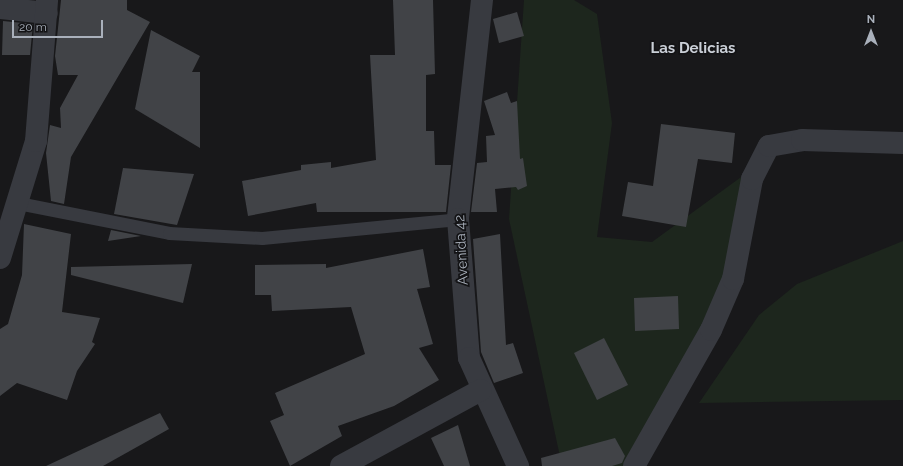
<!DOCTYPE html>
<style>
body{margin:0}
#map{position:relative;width:903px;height:466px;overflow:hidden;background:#18181a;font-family:Raleway,sans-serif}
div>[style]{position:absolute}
.green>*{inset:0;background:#1d261d}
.building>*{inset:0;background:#414347}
.lane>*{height:13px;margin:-6.5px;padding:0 6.5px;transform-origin:6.5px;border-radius:6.5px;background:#383a40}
.street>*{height:22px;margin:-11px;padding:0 11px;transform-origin:11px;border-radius:11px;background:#383a40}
span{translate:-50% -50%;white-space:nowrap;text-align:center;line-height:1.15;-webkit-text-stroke:3.5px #131315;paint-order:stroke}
.street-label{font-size:14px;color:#a9b0bb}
.neighbourhood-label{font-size:15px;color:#cacfd7;font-weight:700}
.north{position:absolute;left:851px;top:12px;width:40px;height:40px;-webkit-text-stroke:3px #131315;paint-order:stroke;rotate:0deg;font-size:11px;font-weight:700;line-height:16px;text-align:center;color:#a9b0bb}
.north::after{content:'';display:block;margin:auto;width:14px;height:18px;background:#a9b0bb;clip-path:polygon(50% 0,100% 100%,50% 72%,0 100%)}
.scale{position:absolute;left:12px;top:20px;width:91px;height:18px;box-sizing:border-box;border:2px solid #a9b0bb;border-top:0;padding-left:5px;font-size:12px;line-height:14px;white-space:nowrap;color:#a9b0bb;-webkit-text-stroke:3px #131315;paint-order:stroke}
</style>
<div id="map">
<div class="green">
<div style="clip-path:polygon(524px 0,574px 0,597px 14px,612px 123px,597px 237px,652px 242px,748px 172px,739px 238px,705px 321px,623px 466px,562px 466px,509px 219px)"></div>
<div style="clip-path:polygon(903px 241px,903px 400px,699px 403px,759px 315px,797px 284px)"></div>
</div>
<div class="building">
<div style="clip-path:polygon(61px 0,127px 0,127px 10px,150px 22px,71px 157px,64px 204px,51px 201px,46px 153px,50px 125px,61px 128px,60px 108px,78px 75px,58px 75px,55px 56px)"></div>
<div style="clip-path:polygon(393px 0,433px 0,435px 74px,426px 75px,426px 131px,434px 131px,435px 165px,451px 165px,446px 212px,317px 212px,316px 203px,248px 216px,242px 181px,301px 170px,301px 165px,331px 162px,331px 168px,376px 160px,370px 55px,395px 55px)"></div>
<div style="clip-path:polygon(517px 12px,524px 36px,499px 43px,493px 19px)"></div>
<div style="clip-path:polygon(3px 21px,33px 24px,30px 55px,2px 55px)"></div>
<div style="clip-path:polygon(151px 30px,200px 56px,192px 72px,200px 72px,200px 148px,135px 109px)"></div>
<div style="clip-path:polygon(507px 92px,511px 103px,517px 101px,520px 159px,523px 158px,527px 186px,518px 190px,516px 187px,495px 189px,497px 212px,471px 212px,477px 163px,487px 162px,486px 136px,495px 135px,484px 101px)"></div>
<div style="clip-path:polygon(661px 124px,735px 133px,732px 163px,698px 159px,686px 227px,622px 216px,628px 182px,653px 186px)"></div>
<div style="clip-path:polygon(123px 168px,194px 174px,177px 225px,114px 214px)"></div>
<div style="clip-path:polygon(24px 224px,71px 234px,62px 312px,100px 318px,92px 342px,95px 344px,77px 371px,67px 400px,17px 383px,0 396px,0 329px,8px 324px,22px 275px)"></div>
<div style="clip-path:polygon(111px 230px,141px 236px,108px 241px)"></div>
<div style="clip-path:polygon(500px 234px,506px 345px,513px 343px,523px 373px,494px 383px,481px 352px,473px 239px)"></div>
<div style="clip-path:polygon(423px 249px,430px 287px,417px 289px,433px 344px,419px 348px,439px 380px,394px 406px,338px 426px,342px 436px,290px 466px,270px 421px,284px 415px,275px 393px,365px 354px,351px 307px,272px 311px,271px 295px,255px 295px,255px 265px,326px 264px,326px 268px)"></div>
<div style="clip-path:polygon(192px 264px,183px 303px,71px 275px,71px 267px)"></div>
<div style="clip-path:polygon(678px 296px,679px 329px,635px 331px,634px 298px)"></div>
<div style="clip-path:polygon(604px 338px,628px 385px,597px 400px,574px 353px)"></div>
<div style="clip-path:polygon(160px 413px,169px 429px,103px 466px,46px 466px)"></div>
<div style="clip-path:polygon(458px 425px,470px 466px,444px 466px,431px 438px)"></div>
<div style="clip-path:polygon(615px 438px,625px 456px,622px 463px,612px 466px,542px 466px,541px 458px)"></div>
</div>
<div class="lane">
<div style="left:18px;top:203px;width:154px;rotate:11.2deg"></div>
<div style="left:169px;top:233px;width:93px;rotate:3.1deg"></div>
<div style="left:262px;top:238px;width:197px;rotate:-5.5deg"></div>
</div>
<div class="street">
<div style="left:482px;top:0;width:220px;rotate:96.3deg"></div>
<div style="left:458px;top:219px;width:139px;rotate:85.5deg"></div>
<div style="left:469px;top:358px;width:119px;rotate:65.6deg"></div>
<div style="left:0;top:8px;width:47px;rotate:6.1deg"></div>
<div style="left:0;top:258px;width:122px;rotate:-72.9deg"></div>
<div style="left:36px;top:141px;width:141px;rotate:-85.5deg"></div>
<div style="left:341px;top:466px;width:159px;rotate:-28.5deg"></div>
<div style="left:634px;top:466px;width:156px;rotate:-60.5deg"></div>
<div style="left:711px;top:330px;width:56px;rotate:-66.7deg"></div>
<div style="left:733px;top:279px;width:102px;rotate:-79.2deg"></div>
<div style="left:752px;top:179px;width:37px;rotate:-63deg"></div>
<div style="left:769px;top:146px;width:34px;rotate:-10deg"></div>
<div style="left:802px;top:140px;width:101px;rotate:1.7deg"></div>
</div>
<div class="street-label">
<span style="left:461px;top:250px;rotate:-93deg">Avenida 42</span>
</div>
<div class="neighbourhood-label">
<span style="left:693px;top:49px">Las Delicias</span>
</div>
<div class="north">N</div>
<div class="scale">20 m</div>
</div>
